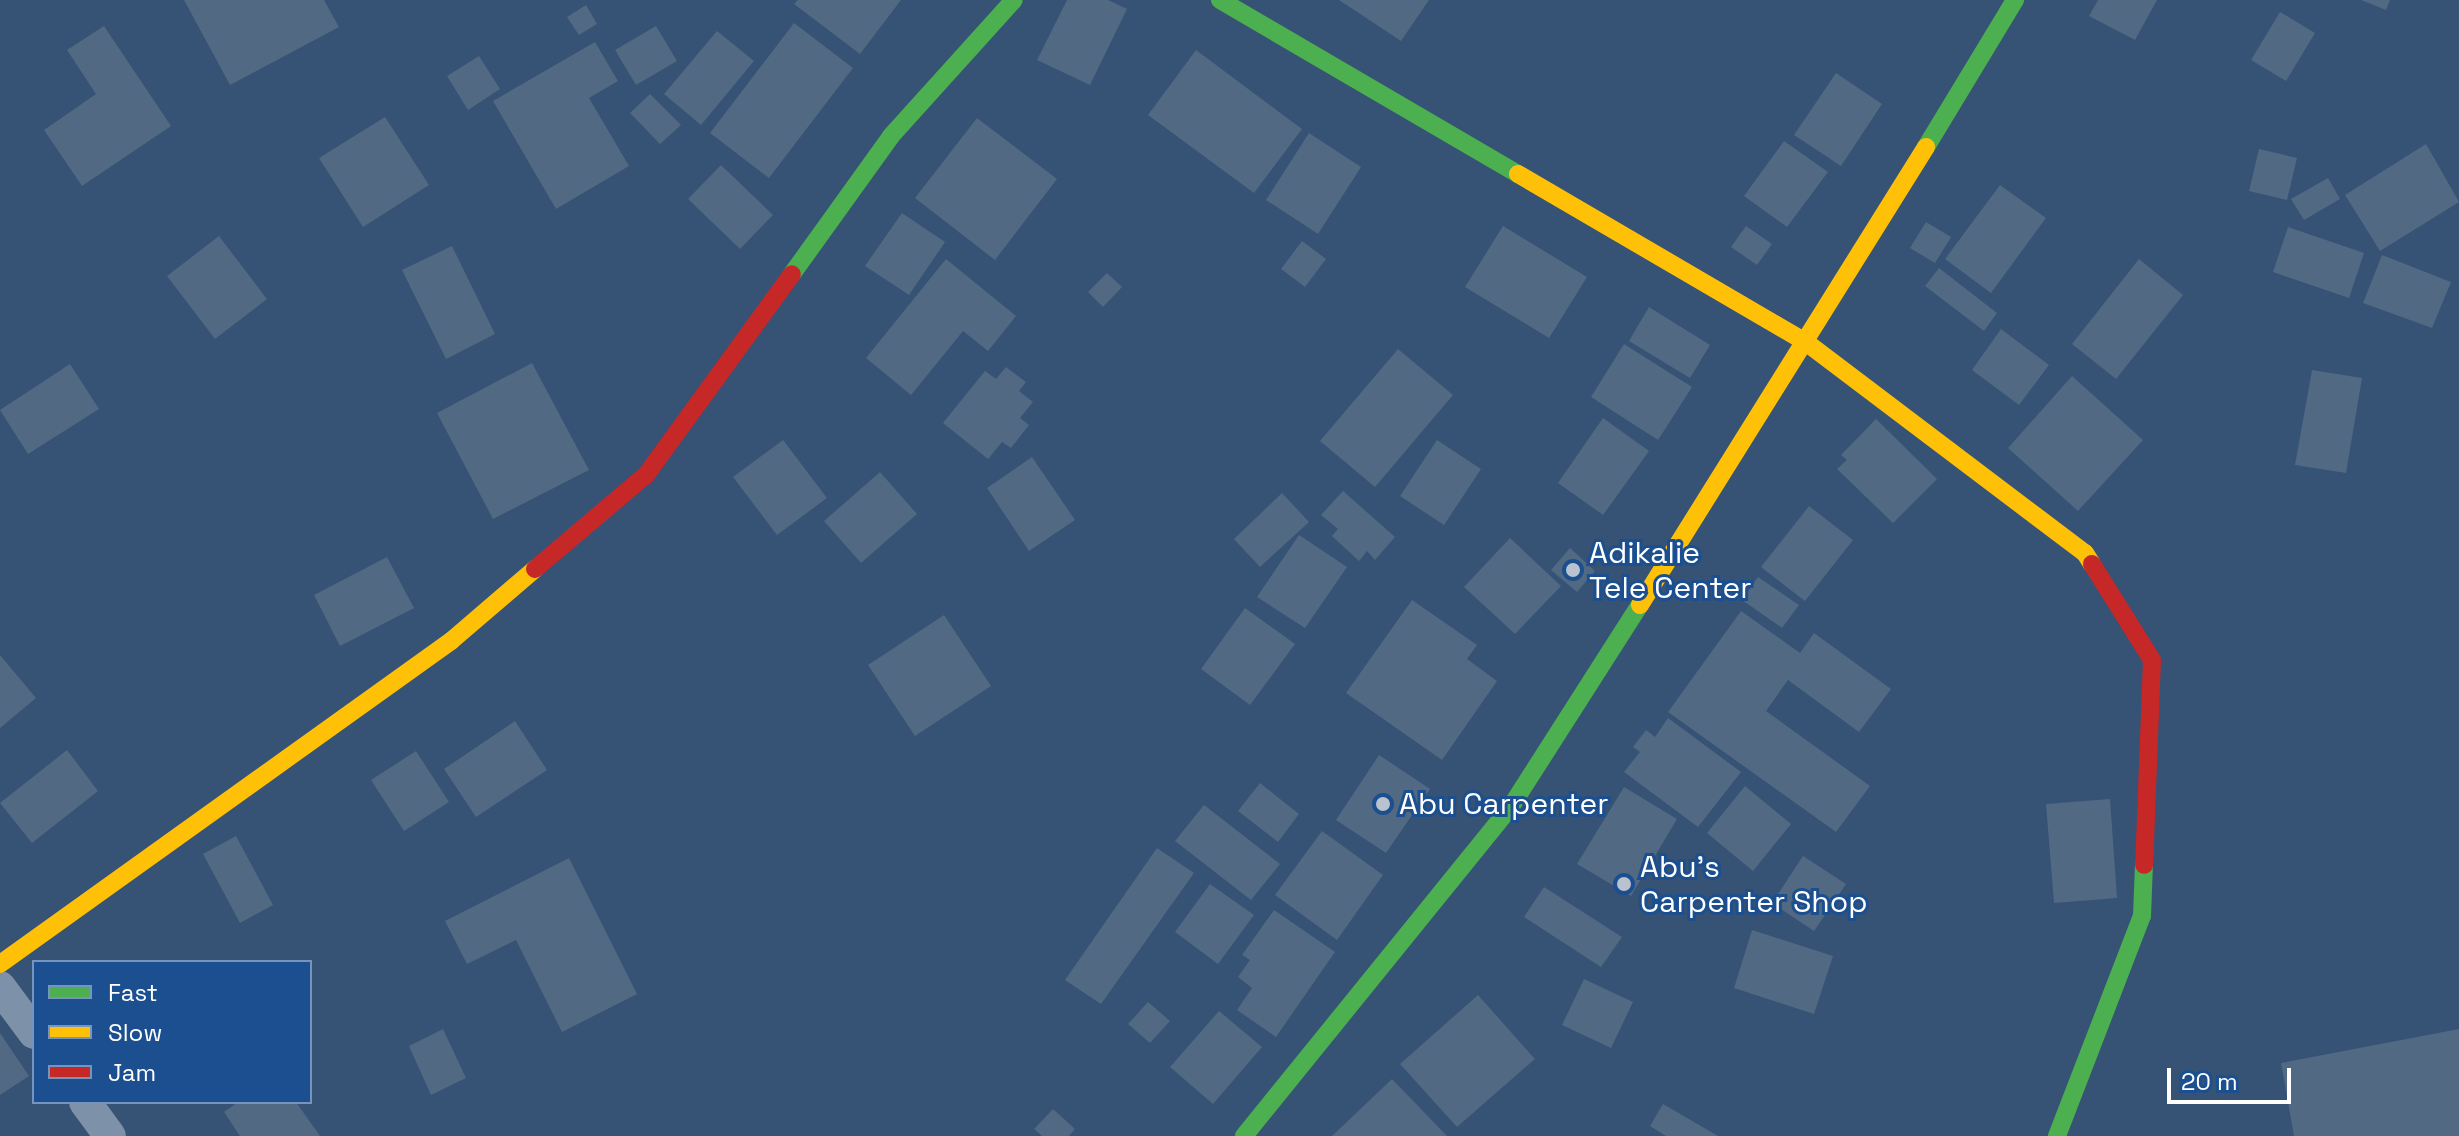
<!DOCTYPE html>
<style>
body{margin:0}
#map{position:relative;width:2459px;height:1136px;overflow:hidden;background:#365274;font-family:"Space Grotesk",sans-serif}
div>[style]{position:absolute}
.building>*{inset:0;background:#526984}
.street>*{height:32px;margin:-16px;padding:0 16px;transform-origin:16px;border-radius:16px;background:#7d92a8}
.fast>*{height:18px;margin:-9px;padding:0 9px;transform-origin:9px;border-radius:9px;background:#4caf50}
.slow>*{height:18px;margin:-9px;padding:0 9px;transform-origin:9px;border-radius:9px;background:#ffc107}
.jam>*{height:18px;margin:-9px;padding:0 9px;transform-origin:9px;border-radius:9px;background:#c62828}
.dots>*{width:22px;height:22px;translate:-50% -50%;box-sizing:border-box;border:4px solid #1b4f8f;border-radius:50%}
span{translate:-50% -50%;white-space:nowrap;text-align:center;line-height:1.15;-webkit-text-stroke:6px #1b4f8f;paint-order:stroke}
.poi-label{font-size:30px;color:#fff}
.left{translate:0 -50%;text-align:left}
.legend{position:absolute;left:32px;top:960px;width:280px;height:144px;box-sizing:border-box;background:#1b4f8f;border:2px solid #7695bc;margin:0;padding:10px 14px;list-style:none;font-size:24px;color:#fff}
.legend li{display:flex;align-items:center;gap:16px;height:40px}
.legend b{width:40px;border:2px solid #7695bc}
.scale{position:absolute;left:2167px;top:1068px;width:124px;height:36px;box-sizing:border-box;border:4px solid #fff;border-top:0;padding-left:10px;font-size:24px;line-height:28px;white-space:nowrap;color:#fff;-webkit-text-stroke:6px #1b4f8f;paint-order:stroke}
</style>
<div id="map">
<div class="building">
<div style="clip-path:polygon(184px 0,324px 0,339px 27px,230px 85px)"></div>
<div style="clip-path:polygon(798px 0,901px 0,860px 54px,794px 4px)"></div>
<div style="clip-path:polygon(1067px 0,1108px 0,1127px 9px,1090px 85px,1037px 60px)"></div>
<div style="clip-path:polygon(1339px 0,1429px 0,1401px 41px)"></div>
<div style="clip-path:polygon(2098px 0,2157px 0,2135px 40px,2089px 16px)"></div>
<div style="clip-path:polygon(2361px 0,2390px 0,2386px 10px)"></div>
<div style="clip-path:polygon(586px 5px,597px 24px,579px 35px,567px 17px)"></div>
<div style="clip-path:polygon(2280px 12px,2315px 33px,2286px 81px,2251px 60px)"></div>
<div style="clip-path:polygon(794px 23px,853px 68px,769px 178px,710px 133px)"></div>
<div style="clip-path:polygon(104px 26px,171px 126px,82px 186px,44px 130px,96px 94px,67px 50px)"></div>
<div style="clip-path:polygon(656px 26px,677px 61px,636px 85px,615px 50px)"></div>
<div style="clip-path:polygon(717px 31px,754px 61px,701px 125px,664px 94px)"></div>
<div style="clip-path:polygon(595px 42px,618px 81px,589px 98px,629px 166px,556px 209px,493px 101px)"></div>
<div style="clip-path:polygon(1196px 50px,1302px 129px,1254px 193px,1148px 115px)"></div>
<div style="clip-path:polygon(479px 56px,500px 89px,468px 110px,447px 76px)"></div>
<div style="clip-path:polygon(1836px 73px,1882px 104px,1841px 166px,1794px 135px)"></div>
<div style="clip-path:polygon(650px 94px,681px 125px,660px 144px,630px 113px)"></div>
<div style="clip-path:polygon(385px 117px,429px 185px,363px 227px,319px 158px)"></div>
<div style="clip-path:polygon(977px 118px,1057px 179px,995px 260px,915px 198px)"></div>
<div style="clip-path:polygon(1309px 133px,1361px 167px,1318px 234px,1266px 200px)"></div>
<div style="clip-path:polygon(1784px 141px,1828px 172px,1787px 227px,1744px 196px)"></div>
<div style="clip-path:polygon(2426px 144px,2459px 202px,2380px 251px,2345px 195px)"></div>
<div style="clip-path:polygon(2259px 149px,2297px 158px,2287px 200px,2249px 191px)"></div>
<div style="clip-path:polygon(721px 165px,773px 215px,740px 249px,688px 199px)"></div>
<div style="clip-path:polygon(2328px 178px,2340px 199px,2304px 220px,2291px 199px)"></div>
<div style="clip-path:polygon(2000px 185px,2046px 218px,1991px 293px,1945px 259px)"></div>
<div style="clip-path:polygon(902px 213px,945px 242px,909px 295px,865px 266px)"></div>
<div style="clip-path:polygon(1926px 222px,1951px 237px,1935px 263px,1910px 248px)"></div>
<div style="clip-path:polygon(1503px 226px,1587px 277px,1549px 338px,1465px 287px)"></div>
<div style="clip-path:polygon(1746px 226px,1772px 244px,1757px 265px,1731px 247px)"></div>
<div style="clip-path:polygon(2288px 227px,2364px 253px,2349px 298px,2273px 272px)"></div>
<div style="clip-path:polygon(219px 236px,267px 299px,215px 339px,167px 276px)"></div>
<div style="clip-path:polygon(1302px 241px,1326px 259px,1305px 287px,1281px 269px)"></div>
<div style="clip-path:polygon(452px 246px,495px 334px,446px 359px,402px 270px)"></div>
<div style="clip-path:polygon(2382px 255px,2451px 282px,2432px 328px,2363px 303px)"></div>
<div style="clip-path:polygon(946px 259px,1016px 316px,988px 351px,963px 331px,911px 395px,866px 358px)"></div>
<div style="clip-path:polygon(2139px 259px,2183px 295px,2116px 379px,2072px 344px)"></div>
<div style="clip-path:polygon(1939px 268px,1997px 313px,1984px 331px,1925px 286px)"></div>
<div style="clip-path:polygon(1107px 273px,1122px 287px,1103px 307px,1088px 292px)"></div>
<div style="clip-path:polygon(1649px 307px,1710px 345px,1690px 378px,1629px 341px)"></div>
<div style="clip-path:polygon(2001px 329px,2049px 365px,2019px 405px,1972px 370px)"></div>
<div style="clip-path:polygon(1624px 344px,1692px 387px,1658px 440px,1591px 397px)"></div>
<div style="clip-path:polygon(1398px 349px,1453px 395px,1375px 487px,1320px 441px)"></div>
<div style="clip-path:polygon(532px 363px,589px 470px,493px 519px,437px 413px)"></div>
<div style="clip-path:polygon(70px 364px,99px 409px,28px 454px,0 410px)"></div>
<div style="clip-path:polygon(1006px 367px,1026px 382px,1019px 391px,1033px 402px,1020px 418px,1029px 425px,1011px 448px,1002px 442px,988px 459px,943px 423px,985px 371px,996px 379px)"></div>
<div style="clip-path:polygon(2312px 370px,2362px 378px,2346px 473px,2295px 465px)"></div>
<div style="clip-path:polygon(2072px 376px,2143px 440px,2078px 511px,2008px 448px)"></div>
<div style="clip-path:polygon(1603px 418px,1649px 451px,1603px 515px,1558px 483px)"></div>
<div style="clip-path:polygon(1876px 419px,1937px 479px,1893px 523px,1837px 469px,1847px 460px,1841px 455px)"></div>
<div style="clip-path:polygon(783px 440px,827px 498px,777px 535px,733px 477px)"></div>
<div style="clip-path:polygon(1437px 440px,1481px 469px,1444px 525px,1400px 496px)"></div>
<div style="clip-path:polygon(1032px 457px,1075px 520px,1029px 551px,987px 488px)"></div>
<div style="clip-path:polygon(880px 472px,917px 514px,861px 563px,824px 521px)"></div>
<div style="clip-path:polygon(1343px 491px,1395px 537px,1375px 560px,1367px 551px,1359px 561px,1332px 536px,1338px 529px,1321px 515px)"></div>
<div style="clip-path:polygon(1282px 493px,1309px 522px,1260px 567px,1234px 539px)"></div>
<div style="clip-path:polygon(1809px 506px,1853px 540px,1805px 601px,1761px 567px)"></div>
<div style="clip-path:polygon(1299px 535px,1347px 567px,1305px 628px,1257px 597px)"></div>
<div style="clip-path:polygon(1510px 538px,1561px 586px,1515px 634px,1464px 587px)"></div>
<div style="clip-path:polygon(1570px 548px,1595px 571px,1577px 592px,1551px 570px)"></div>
<div style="clip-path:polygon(387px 557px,414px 608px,340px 646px,314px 595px)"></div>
<div style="clip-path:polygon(1758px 577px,1799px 605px,1782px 628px,1742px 600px)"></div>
<div style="clip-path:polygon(1412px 600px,1477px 645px,1467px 659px,1497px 681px,1442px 760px,1346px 693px)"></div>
<div style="clip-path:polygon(1245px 608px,1295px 644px,1250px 705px,1201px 669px)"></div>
<div style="clip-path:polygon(1741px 611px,1800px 653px,1814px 633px,1891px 689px,1859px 732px,1788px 680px,1766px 711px,1870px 786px,1836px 832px,1668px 712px)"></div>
<div style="clip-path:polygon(944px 615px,991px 686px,915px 736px,868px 665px)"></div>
<div style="clip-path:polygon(0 655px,36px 698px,0 728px)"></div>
<div style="clip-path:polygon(1668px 718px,1741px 772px,1698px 827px,1624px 772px,1640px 752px,1633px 747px,1646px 730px,1655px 737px)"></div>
<div style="clip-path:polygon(515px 721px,547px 770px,476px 817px,444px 769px)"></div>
<div style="clip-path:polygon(67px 750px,98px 791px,32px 843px,0 803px)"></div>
<div style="clip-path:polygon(416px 751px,449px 802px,404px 831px,371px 780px)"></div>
<div style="clip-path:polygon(1379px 755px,1430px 789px,1386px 853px,1336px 820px)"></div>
<div style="clip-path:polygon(1260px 783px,1299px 814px,1278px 842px,1238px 811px)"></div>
<div style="clip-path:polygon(1745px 786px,1791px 824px,1753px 871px,1707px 833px)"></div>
<div style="clip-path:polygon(1624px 787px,1677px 819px,1631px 896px,1577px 864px)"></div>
<div style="clip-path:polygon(2110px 799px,2117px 898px,2054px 903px,2046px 804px)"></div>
<div style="clip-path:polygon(1204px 805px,1280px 864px,1251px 900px,1175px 841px)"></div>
<div style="clip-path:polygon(1322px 831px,1383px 875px,1337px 940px,1275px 895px)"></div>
<div style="clip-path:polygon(236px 836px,273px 905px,240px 923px,203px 854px)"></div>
<div style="clip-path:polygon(1157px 848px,1194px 873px,1101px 1004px,1065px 980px)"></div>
<div style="clip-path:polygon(1803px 856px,1846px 884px,1814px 931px,1772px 903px)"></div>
<div style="clip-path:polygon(569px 858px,637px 994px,562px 1032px,516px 940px,467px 964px,445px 921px)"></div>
<div style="clip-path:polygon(1210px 884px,1254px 915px,1218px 964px,1175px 932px)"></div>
<div style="clip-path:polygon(1544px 887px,1622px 937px,1601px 967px,1524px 917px)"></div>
<div style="clip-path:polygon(1274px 910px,1335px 952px,1276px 1037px,1237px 1010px,1252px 988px,1238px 977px,1250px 960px,1242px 955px)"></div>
<div style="clip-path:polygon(1752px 930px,1833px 956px,1814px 1014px,1734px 988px)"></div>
<div style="clip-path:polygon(1584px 979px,1633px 1002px,1611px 1048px,1562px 1025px)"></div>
<div style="clip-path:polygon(1478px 995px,1535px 1059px,1457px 1127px,1400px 1064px)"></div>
<div style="clip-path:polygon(1148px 1002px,1170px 1021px,1150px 1043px,1128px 1024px)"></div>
<div style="clip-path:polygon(1219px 1011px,1262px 1047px,1213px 1104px,1170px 1067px)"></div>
<div style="clip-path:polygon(443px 1029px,466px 1078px,431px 1095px,409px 1046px)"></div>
<div style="clip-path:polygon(2459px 1029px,2459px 1136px,2294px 1136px,2281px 1063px)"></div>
<div style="clip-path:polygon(0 1033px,29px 1076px,0 1095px)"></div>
<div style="clip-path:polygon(1392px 1079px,1447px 1136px,1332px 1136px)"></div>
<div style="clip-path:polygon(238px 1102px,296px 1102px,320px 1136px,240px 1136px,224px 1112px)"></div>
<div style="clip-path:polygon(1663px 1104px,1718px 1136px,1666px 1136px,1650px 1126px)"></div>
<div style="clip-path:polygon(1053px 1109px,1075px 1129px,1069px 1136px,1042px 1136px,1034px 1129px)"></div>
</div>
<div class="street">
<div style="left:0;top:987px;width:57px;rotate:53.5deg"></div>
<div style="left:85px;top:1102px;width:42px;rotate:53.7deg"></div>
</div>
<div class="fast">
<div style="left:1220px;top:0;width:345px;rotate:30.3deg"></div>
<div style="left:1926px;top:147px;width:172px;rotate:-58.8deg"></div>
<div style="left:792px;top:274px;width:170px;rotate:-54.3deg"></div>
<div style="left:891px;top:136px;width:183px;rotate:-47.9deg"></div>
<div style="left:1244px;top:1136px;width:422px;rotate:-51deg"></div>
<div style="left:1510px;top:808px;width:241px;rotate:-57.4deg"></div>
<div style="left:2057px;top:1136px;width:236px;rotate:-68.9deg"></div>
<div style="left:2142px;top:916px;width:51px;rotate:-87.8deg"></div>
</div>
<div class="slow">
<div style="left:1518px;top:174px;width:335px;rotate:30.3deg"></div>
<div style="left:1807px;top:343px;width:348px;rotate:37.1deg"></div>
<div style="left:2085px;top:553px;width:13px;rotate:58deg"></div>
<div style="left:1640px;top:605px;width:540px;rotate:-58.02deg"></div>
<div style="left:0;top:964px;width:555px;rotate:-35.61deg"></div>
<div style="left:451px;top:641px;width:111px;rotate:-40.6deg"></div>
</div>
<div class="jam">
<div style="left:2092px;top:564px;width:113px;rotate:58deg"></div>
<div style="left:2152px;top:660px;width:205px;rotate:92.2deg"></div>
<div style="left:535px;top:569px;width:145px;rotate:-40.3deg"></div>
<div style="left:646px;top:475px;width:248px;rotate:-54deg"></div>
</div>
<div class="dots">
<div style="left:1573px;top:570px;background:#b9c2ce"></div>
<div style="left:1383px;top:804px;background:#b9c2ce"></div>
<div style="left:1624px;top:884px;background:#b9c2ce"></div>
</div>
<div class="poi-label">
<span class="left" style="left:1589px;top:570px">Adikalie<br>Tele Center</span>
<span class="left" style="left:1399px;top:804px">Abu Carpenter</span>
<span class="left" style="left:1640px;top:884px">Abu's<br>Carpenter Shop</span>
</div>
<ul class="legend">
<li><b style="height:10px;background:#4caf50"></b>Fast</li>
<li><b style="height:10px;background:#ffc107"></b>Slow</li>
<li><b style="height:10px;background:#c62828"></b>Jam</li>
</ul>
<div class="scale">20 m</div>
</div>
